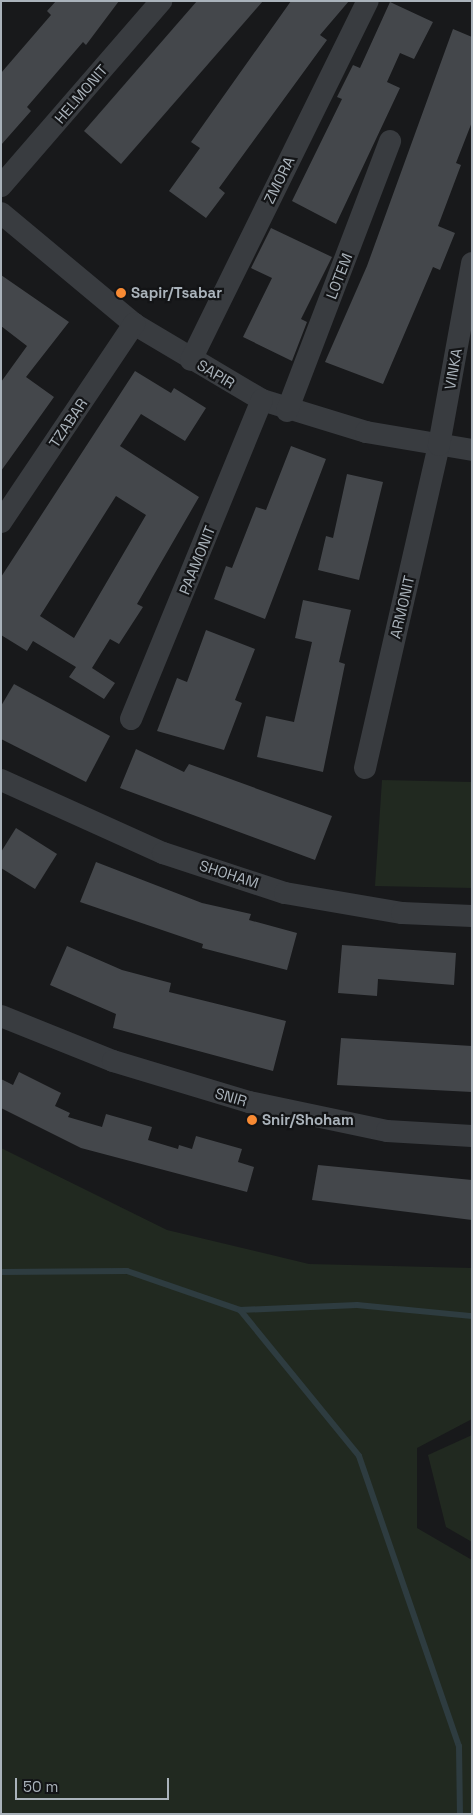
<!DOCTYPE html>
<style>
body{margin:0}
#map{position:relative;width:473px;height:1815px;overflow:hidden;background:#18191b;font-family:"Space Grotesk",sans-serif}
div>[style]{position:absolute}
.green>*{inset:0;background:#212920}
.stream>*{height:6px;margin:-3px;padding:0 3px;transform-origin:3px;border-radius:3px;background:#2e3c40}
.building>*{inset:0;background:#44474b}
.minor>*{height:22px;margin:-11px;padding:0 11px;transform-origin:11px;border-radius:11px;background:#393c40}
.dots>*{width:14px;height:14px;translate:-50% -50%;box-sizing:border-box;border:2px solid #131416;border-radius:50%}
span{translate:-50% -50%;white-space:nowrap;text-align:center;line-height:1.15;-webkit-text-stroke:4.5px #131416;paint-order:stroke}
.street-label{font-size:15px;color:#aab3bb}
.poi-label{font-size:15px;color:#aab3bb;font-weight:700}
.left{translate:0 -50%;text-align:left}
.frame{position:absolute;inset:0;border:2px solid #aab3bb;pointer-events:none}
.scale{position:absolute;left:15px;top:1778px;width:154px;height:22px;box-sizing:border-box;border:2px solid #aab3bb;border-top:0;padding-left:6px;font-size:15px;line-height:18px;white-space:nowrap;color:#aab3bb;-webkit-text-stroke:4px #131416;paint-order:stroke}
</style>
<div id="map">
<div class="green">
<div style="clip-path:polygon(382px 780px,472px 782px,472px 888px,375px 886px)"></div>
<div style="clip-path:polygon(1px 1148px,167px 1230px,309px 1264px,472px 1268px,472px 1419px,417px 1448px,417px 1528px,472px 1560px,472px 1814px,1px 1814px)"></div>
<div style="clip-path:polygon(472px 1435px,472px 1542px,446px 1527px,428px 1455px)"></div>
</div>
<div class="stream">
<div style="left:1px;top:1272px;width:126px;rotate:-0.5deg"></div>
<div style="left:127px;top:1271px;width:120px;rotate:19deg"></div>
<div style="left:240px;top:1310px;width:117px;rotate:-2.4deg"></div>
<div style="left:357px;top:1305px;width:116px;rotate:5.5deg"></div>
<div style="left:240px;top:1310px;width:188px;rotate:50.8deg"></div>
<div style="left:359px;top:1456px;width:307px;rotate:71deg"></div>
<div style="left:459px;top:1746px;width:68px;rotate:89.2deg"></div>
</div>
<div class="building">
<div style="clip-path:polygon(56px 1px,119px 1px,86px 45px,83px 42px,27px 107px,31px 111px,1px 145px,1px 73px,51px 15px,47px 11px)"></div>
<div style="clip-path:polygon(197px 1px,263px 1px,121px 164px,84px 131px)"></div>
<div style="clip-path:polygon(291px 1px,349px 1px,320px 35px,327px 40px,219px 188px,225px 193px,206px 218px,169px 191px,200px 148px,191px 142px)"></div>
<div style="clip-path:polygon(390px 2px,433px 22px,414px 59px,400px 53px,387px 82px,400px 88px,336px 224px,292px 201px,342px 99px,337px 97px,353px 65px,360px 68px)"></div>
<div style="clip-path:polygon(453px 29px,472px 37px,472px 122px,456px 163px,461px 165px,438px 226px,455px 233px,440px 270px,433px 267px,383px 384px,325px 362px,367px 266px)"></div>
<div style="clip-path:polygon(271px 228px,332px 257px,301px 319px,307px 322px,292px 361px,243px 337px,272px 278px,251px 268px)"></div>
<div style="clip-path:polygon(1px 275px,69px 322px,26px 377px,54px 397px,1px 471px,1px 382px,27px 346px,1px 326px)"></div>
<div style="clip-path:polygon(evenodd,135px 371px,171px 393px,174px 388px,206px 408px,185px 441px,141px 414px,120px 446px,199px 497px,137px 604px,143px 607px,119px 644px,110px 639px,92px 668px,115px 683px,104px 699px,69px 677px,76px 667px,33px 641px,27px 651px,1px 635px,1px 577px,135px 371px,116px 496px,146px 515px,74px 638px,40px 616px,116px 496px)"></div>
<div style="clip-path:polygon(291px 446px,326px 459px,265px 619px,214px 599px,226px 566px,232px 568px,256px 507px,266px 510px)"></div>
<div style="clip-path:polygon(347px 474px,383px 482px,359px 580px,318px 570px,326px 536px,333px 538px)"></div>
<div style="clip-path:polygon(303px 600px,351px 610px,339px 662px,345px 664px,323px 772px,257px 757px,266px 716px,294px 722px,312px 642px,295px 638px)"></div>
<div style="clip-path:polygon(206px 630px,255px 649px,235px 700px,242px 703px,224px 750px,157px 731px,177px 678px,187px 682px)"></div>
<div style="clip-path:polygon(14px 684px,110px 736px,86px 782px,1px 739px,1px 706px)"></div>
<div style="clip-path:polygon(136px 749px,184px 772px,189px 764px,332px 816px,315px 860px,120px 788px)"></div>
<div style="clip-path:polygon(16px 828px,57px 854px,35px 889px,1px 868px,1px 852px)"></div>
<div style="clip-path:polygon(96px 862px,202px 903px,251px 914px,249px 920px,297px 933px,287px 970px,202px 948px,203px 944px,80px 902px)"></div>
<div style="clip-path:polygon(342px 945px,456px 953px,454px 985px,378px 979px,377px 996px,338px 993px)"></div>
<div style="clip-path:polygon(67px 946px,122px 970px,171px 983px,169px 992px,286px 1021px,273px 1071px,113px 1028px,116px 1014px,50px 985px)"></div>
<div style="clip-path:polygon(341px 1038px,472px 1046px,472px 1092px,337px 1085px)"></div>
<div style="clip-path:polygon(19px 1072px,61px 1093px,55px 1106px,70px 1113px,68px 1117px,102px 1127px,106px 1114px,152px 1127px,148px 1140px,178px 1149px,179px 1145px,192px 1149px,196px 1136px,242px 1149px,238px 1162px,254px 1167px,247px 1192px,81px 1148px,1px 1108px,1px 1079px,13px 1085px)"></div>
<div style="clip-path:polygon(318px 1165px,472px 1180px,472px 1220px,312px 1200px)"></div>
</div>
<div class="minor">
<div style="left:1px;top:186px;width:245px;rotate:-49.1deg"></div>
<div style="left:1px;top:213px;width:173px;rotate:39.8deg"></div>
<div style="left:134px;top:324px;width:149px;rotate:30.7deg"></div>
<div style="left:262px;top:400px;width:109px;rotate:17.1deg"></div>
<div style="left:366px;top:432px;width:108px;rotate:9.6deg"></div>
<div style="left:191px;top:360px;width:400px;rotate:-63.8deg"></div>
<div style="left:287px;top:411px;width:289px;rotate:-69.1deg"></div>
<div style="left:1px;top:522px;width:239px;rotate:-56.1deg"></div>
<div style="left:131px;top:719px;width:345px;rotate:-67.7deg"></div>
<div style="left:365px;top:768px;width:331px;rotate:-77.1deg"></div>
<div style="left:439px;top:445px;width:185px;rotate:-79.7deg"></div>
<div style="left:1px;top:780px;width:178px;rotate:24.3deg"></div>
<div style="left:163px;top:853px;width:128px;rotate:18.2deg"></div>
<div style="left:285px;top:893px;width:119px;rotate:9.7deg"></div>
<div style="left:402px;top:913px;width:70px;rotate:2.5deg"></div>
<div style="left:1px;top:1016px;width:121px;rotate:21.9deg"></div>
<div style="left:113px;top:1061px;width:142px;rotate:16.8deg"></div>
<div style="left:249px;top:1102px;width:141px;rotate:11.9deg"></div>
<div style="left:387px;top:1131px;width:85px;rotate:3.4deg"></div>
</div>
<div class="dots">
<div style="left:121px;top:293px;background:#f88a33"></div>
<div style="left:252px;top:1120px;background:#f88a33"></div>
</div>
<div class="street-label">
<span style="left:81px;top:94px;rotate:-49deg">HELMONIT</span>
<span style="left:279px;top:180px;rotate:-64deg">ZMORA</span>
<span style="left:339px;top:276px;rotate:-69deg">LOTEM</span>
<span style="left:453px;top:369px;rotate:-80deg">VINKA</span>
<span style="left:216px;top:374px;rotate:31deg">SAPIR</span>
<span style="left:68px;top:423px;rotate:-56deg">TZABAR</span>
<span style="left:197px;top:560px;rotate:-68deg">PAAMONIT</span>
<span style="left:402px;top:607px;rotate:-77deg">ARMONIT</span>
<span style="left:229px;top:874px;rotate:18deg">SHOHAM</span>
<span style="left:231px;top:1097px;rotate:16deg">SNIR</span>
</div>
<div class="poi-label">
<span class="left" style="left:131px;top:293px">Sapir/Tsabar</span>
<span class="left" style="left:262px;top:1120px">Snir/Shoham</span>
</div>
<div class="frame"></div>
<div class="scale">50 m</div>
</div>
